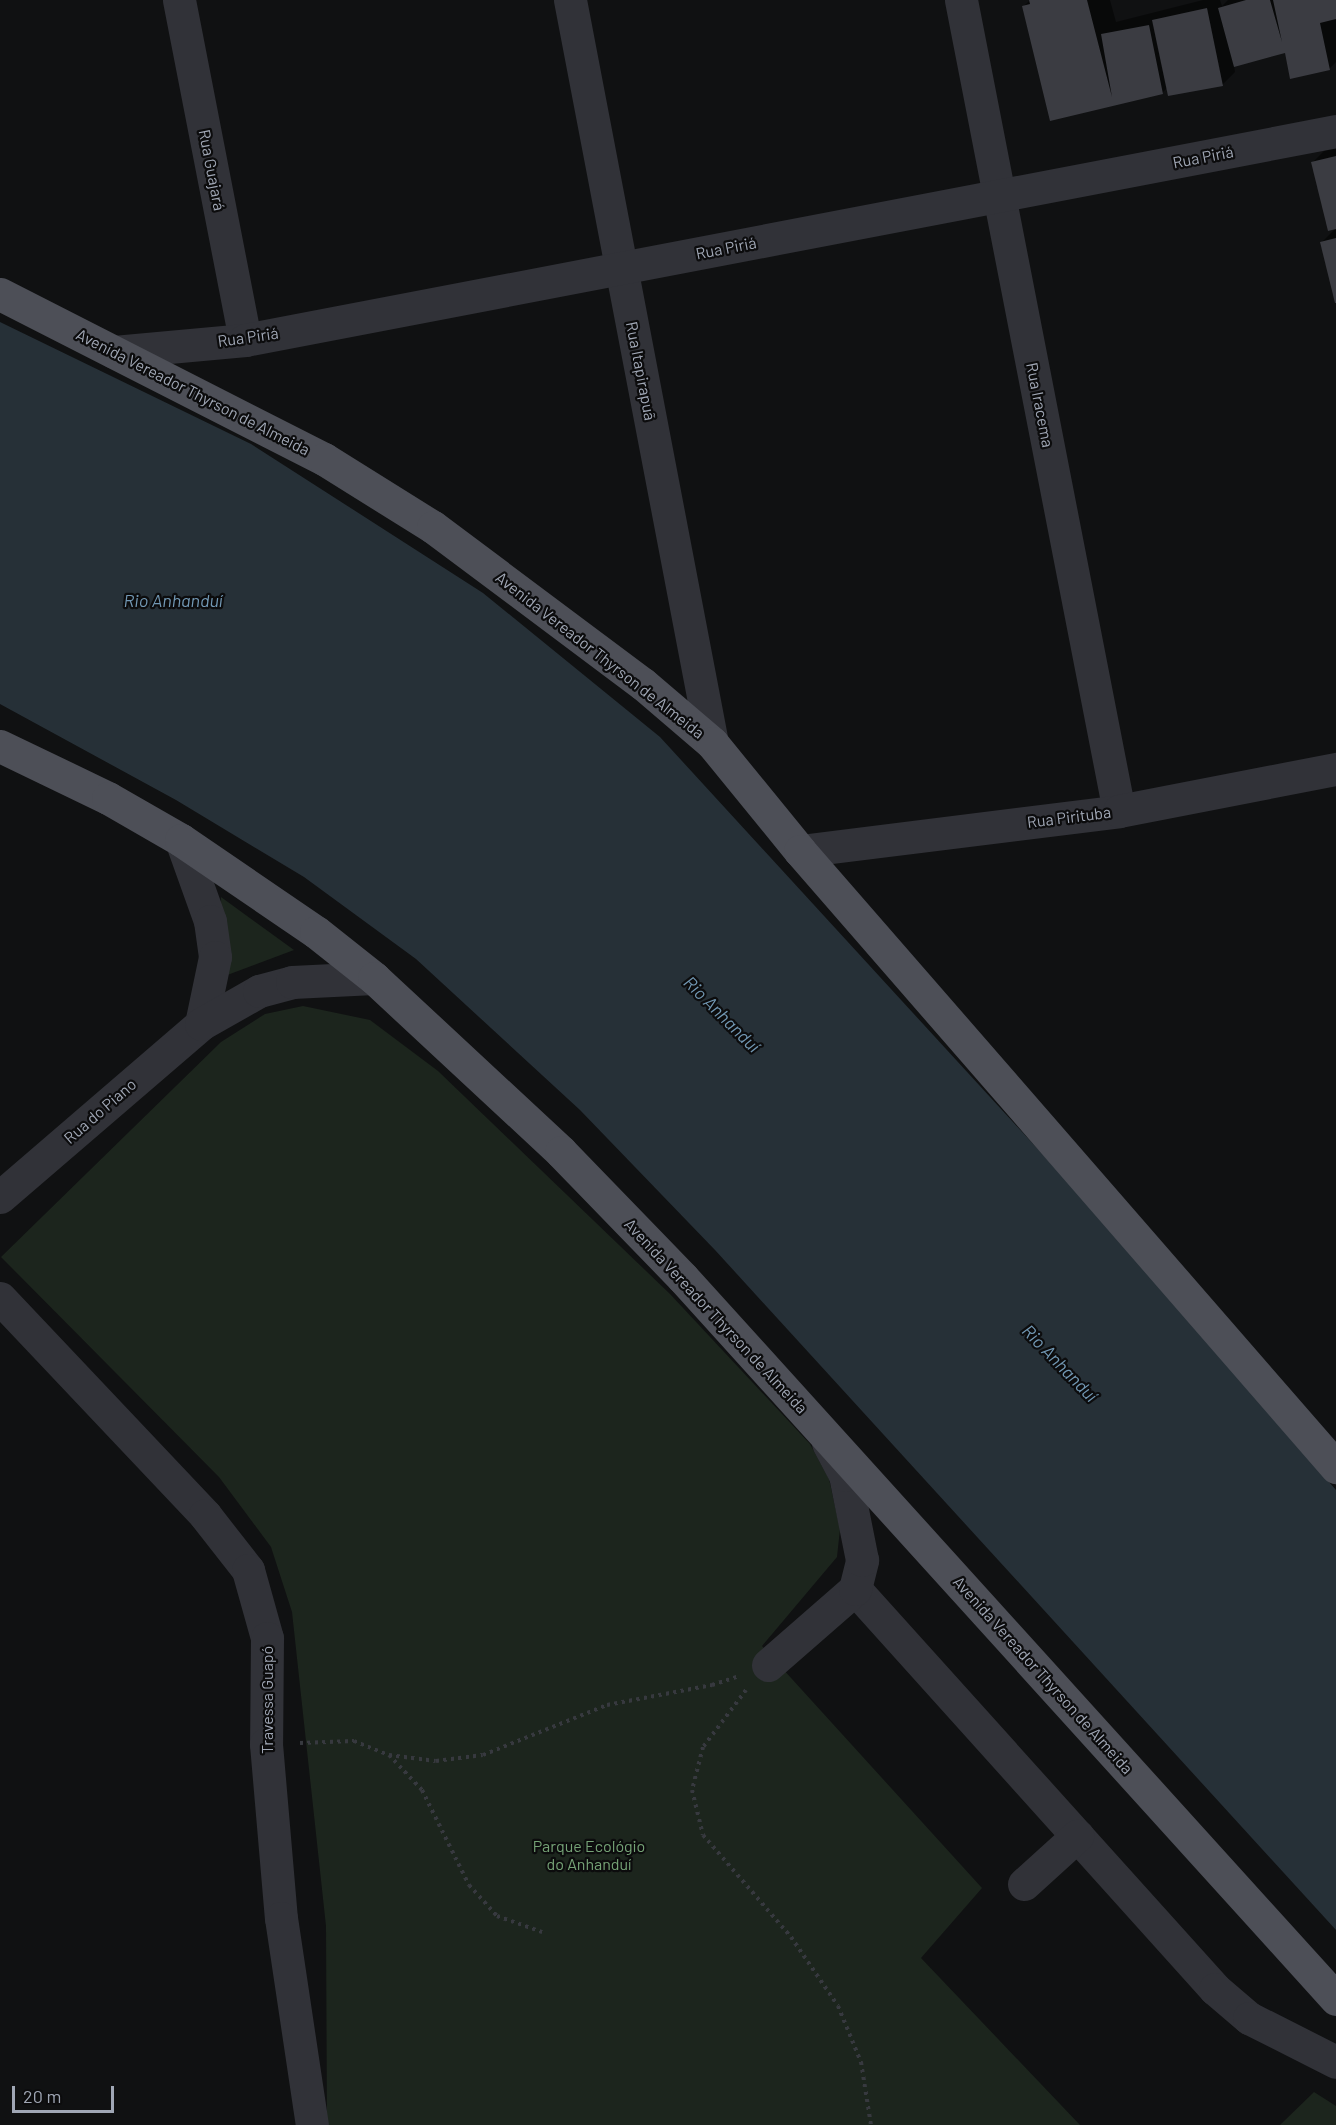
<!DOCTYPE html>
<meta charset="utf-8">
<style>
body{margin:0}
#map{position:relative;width:1336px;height:2125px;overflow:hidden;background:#101112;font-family:Barlow,sans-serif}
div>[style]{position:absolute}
.green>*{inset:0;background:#1c251d}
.water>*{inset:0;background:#263037}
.shadow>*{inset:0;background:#0007}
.building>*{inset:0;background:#3b3c42}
.path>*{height:4px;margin-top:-2px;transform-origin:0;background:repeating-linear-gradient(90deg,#37393f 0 3px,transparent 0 7.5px)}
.minor>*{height:33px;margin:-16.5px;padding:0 16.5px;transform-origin:16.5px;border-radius:16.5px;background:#313238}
.major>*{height:33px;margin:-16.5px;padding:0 16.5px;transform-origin:16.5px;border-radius:16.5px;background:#4d4f57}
span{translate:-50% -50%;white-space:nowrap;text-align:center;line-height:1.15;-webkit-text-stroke:4.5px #0c0c0d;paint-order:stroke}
.street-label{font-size:16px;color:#a0a7b5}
.park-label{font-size:16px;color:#75a276}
.water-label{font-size:18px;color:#7298b4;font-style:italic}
.scale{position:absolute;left:12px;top:2086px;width:102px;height:27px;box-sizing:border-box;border:3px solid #a0a7b5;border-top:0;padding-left:8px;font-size:18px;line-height:21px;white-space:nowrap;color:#a0a7b5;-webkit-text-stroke:4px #0c0c0d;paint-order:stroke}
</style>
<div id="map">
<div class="green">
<div style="clip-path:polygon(221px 897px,294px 950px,222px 977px)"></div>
<div style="clip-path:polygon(303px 1006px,370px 1020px,438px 1071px,670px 1294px,810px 1444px,829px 1479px,840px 1529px,837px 1557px,762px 1646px,982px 1888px,921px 1958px,1080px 2125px,327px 2125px,326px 1926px,292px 1612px,271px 1547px,219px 1477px,1px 1257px,221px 1042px,265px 1014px)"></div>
<div style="clip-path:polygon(1314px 2092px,1336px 2106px,1336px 2125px,1280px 2125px)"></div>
</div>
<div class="water">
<div style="clip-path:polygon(0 322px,251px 444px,483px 593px,660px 737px,1078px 1193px,1336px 1490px,1336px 1930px,715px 1250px,580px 1110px,416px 959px,304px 877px,176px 800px,0 704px)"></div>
</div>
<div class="shadow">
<div style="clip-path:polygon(1030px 0,1110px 0,1116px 22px,1203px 0,1220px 0,1222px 6px,1228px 0,1336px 0,1336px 62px,1329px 69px,1286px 51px,1234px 65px,1235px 72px,1223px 84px,1168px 87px,1162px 93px,1114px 102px,1024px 6px)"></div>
<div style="clip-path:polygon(1336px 148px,1336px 227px,1312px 163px,1325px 150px)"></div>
<div style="clip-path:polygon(1336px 228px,1336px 300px,1321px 243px)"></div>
</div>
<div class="building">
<div style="clip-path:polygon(1029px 0,1087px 0,1112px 97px,1101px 34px,1149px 25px,1163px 94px,1050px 121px,1022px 6px,1030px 4px)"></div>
<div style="clip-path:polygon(1246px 0,1270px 0,1282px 42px,1273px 0,1336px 0,1336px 19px,1320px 23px,1330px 70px,1290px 79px,1285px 53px,1234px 67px,1218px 8px)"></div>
<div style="clip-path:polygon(1207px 8px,1223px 86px,1168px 96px,1152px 20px)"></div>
<div style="clip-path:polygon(1336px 156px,1336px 229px,1328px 231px,1311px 162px)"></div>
<div style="clip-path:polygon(1336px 238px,1336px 303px,1335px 303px,1320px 242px)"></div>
</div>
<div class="path">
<div style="left:746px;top:1690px;width:71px;rotate:127deg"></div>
<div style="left:703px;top:1747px;width:44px;rotate:104.3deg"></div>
<div style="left:692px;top:1790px;width:46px;rotate:76.3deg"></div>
<div style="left:703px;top:1835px;width:135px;rotate:49.2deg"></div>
<div style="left:791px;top:1937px;width:83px;rotate:55.7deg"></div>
<div style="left:838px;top:2006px;width:61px;rotate:67.7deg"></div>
<div style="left:861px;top:2062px;width:64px;rotate:81deg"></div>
<div style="left:300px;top:1743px;width:54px;rotate:-2.1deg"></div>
<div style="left:354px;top:1741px;width:38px;rotate:22deg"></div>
<div style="left:389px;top:1755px;width:48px;rotate:46.7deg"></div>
<div style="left:422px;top:1790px;width:106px;rotate:63.7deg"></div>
<div style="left:469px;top:1885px;width:42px;rotate:47.9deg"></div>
<div style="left:497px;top:1916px;width:48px;rotate:19.6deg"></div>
<div style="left:389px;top:1755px;width:47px;rotate:7.3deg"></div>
<div style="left:436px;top:1761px;width:47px;rotate:-7.3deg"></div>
<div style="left:483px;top:1755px;width:134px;rotate:-22deg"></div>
<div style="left:607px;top:1705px;width:107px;rotate:-10.8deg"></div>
<div style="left:712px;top:1685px;width:26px;rotate:-18deg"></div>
</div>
<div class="minor">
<div style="left:179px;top:0;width:346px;rotate:79deg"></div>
<div style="left:570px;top:0;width:756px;rotate:79.18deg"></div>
<div style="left:961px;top:0;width:826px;rotate:78.98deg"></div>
<div style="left:114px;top:352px;width:132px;rotate:-5.2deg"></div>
<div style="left:245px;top:340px;width:1111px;rotate:-10.84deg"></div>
<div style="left:181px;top:840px;width:86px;rotate:70.3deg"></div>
<div style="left:210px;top:921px;width:36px;rotate:82deg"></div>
<div style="left:215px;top:957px;width:68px;rotate:101.8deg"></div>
<div style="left:800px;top:851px;width:321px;rotate:-7.1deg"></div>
<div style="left:1119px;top:811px;width:221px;rotate:-11deg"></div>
<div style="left:0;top:1197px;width:265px;rotate:-40.7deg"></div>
<div style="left:201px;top:1024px;width:67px;rotate:-29.6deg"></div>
<div style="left:259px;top:991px;width:34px;rotate:-15deg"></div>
<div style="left:292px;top:982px;width:82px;rotate:-2.8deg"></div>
<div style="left:0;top:1298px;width:299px;rotate:46.6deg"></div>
<div style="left:205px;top:1515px;width:70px;rotate:52deg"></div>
<div style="left:248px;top:1570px;width:71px;rotate:74.4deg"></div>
<div style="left:267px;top:1638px;width:106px;rotate:90.5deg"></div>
<div style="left:266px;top:1744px;width:175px;rotate:85.1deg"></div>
<div style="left:281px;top:1918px;width:209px;rotate:81.5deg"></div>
<div style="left:855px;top:1589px;width:538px;rotate:48.01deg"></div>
<div style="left:1215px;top:1989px;width:45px;rotate:40.5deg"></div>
<div style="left:1249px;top:2018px;width:97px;rotate:26.8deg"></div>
<div style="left:768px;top:1665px;width:116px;rotate:-41.1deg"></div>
<div style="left:855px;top:1589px;width:30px;rotate:-76deg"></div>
<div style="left:862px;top:1560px;width:87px;rotate:-101.3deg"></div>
<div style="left:845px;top:1475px;width:36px;rotate:-118deg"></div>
<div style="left:1024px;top:1884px;width:72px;rotate:-42.2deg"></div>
</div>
<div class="major">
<div style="left:0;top:294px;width:364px;rotate:27deg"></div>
<div style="left:324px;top:459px;width:128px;rotate:32deg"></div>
<div style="left:433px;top:527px;width:262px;rotate:36.8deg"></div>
<div style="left:643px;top:684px;width:91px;rotate:40.5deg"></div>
<div style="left:712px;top:743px;width:139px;rotate:50.8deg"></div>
<div style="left:800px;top:851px;width:817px;rotate:48.97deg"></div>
<div style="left:0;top:746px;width:120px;rotate:25.7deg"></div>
<div style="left:108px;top:798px;width:84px;rotate:29.9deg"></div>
<div style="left:181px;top:840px;width:163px;rotate:34.3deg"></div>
<div style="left:316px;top:932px;width:74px;rotate:38.4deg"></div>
<div style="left:374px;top:978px;width:255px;rotate:42.9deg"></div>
<div style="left:561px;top:1152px;width:175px;rotate:45.9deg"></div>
<div style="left:683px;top:1278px;width:973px;rotate:47.83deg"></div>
</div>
<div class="street-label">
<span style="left:1203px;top:157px;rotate:-11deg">Rua Piriá</span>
<span style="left:212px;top:170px;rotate:79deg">Rua Guajará</span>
<span style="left:726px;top:248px;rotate:-11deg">Rua Piriá</span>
<span style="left:248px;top:337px;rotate:-8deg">Rua Piriá</span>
<span style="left:641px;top:371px;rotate:79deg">Rua Itapirapuã</span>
<span style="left:193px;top:392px;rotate:27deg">Avenida Vereador Thyrson de Almeida</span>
<span style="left:1040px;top:405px;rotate:79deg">Rua Iracema</span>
<span style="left:600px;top:655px;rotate:38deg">Avenida Vereador Thyrson de Almeida</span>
<span style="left:1069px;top:817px;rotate:-7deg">Rua Pirituba</span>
<span style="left:100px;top:1111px;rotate:-41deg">Rua do Piano</span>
<span style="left:716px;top:1316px;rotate:47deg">Avenida Vereador Thyrson de Almeida</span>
<span style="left:1043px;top:1675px;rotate:48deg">Avenida Vereador Thyrson de Almeida</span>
<span style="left:267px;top:1700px;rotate:-90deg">Travessa Guapó</span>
</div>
<div class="park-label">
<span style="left:589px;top:1855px">Parque Ecológio<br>do Anhanduí</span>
</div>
<div class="water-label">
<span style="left:173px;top:600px">Rio Anhanduí</span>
<span style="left:722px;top:1014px;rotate:45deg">Rio Anhanduí</span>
<span style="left:1060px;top:1363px;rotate:46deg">Rio Anhanduí</span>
</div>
<div class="scale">20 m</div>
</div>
